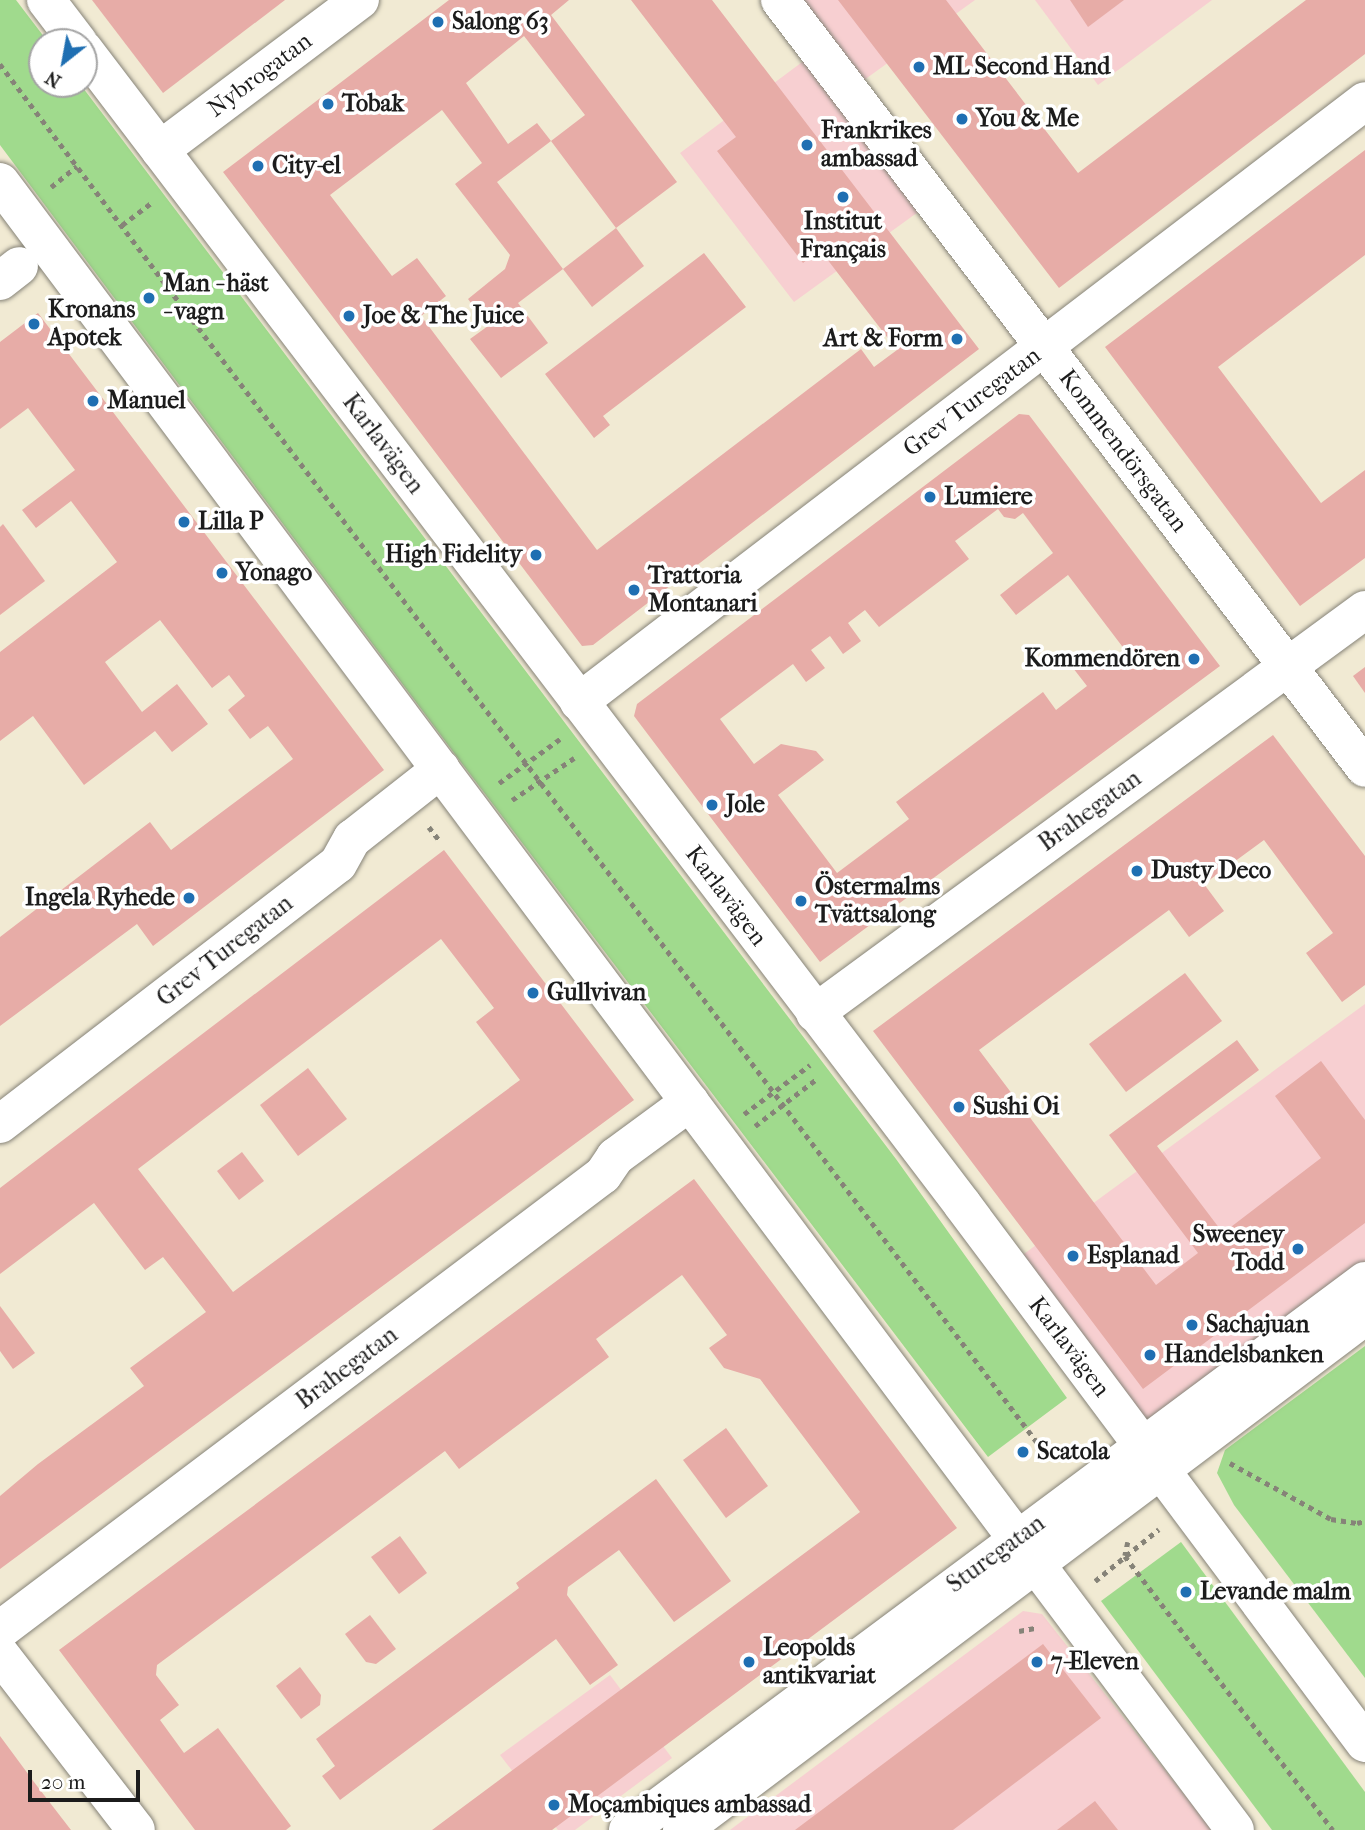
<!DOCTYPE html>
<meta charset="utf-8">
<style>
body{margin:0}
#map{position:relative;width:1365px;height:1830px;overflow:hidden;background:#f1ead3;font-family:"IM FELL French Canon",serif}
div>[style]{position:absolute}
.built>*{inset:0;background:#f7cfd1}
.green>*{inset:0;background:#a0da8d}
.building>*{inset:0;background:#e7aca7}
.path>*{height:4.5px;margin-top:-2.25px;transform-origin:0;background:repeating-linear-gradient(90deg,#868378 0 5px,transparent 0 10px)}
.roads{filter:drop-shadow(0 0 2px #868378) drop-shadow(0 0 2px #868378)}
.minor>*{height:38px;margin:-19px;padding:0 19px;transform-origin:19px;border-radius:19px;background:#fff}
.dots>*{width:19px;height:19px;translate:-50% -50%;box-sizing:border-box;border:4px solid #fff;border-radius:50%}
span{translate:-50% -50%;white-space:nowrap;text-align:center;line-height:1.15;-webkit-text-stroke:7px #fff;paint-order:stroke}
.poi-label{font-size:24px;color:#1c1c1c;font-weight:700}
.left{translate:0 -50%;text-align:left}
.right{translate:-100% -50%;text-align:right}
.street-label{font-size:24px;color:#1c1c1c}
.north{position:absolute;left:28px;top:28px;width:70px;height:70px;box-sizing:border-box;background:#fff;border:2px solid #a4a4a4;border-radius:50%;rotate:211deg;font-size:19px;font-weight:700;line-height:28px;text-align:center;color:#1c1c1c}
.north::after{content:'';display:block;margin:auto;width:24px;height:32px;background:#1f6fb2;clip-path:polygon(50% 0,100% 100%,50% 72%,0 100%)}
.scale{position:absolute;left:28px;top:1770px;width:112px;height:32px;box-sizing:border-box;border:4px solid #1c1c1c;border-top:0;padding-left:9px;font-size:21px;line-height:24px;white-space:nowrap;color:#1c1c1c;-webkit-text-stroke:5px #fff;paint-order:stroke}
</style>
<div id="map">
<div class="built">
<div style="clip-path:polygon(785px 0,975px 0,853px 88px,936px 199px,794px 302px,680px 153px,821px 48px)"></div>
<div style="clip-path:polygon(1035px 0,1212px 0,1098px 85px)"></div>
<div style="clip-path:polygon(1365px 1004px,1365px 1261px,1148px 1422px,1017px 1259px)"></div>
<div style="clip-path:polygon(1023px 1611px,1042px 1614px,1212px 1830px,730px 1830px)"></div>
<div style="clip-path:polygon(610px 1675px,672px 1758px,575px 1830px,558px 1830px,500px 1755px)"></div>
</div>
<div class="green">
<div style="clip-path:polygon(0 0,16px 0,48px 42px,42px 42px,42px 84px,80px 84px,896px 1159px,1067px 1398px,988px 1457px,454px 753px,0 145px)"></div>
<div style="clip-path:polygon(1365px 1346px,1365px 1678px,1234px 1505px,1217px 1473px,1225px 1450px)"></div>
<div style="clip-path:polygon(1181px 1542px,1365px 1792px,1365px 1830px,1272px 1830px,1101px 1601px)"></div>
</div>
<div class="building">
<div style="clip-path:polygon(92px 0,285px 0,163px 93px)"></div>
<div style="clip-path:polygon(449px 0,569px 0,551px 15px,677px 182px,616px 228px,551px 141px,585px 115px,524px 36px,466px 83px,508px 144px,537px 123px,551px 141px,497px 182px,563px 269px,518px 303px,548px 343px,501px 378px,470px 339px,488px 326px,468px 299px,505px 269px,510px 255px,455px 184px,482px 163px,442px 110px,330px 195px,392px 276px,417px 258px,446px 296px,421px 316px,597px 550px,861px 349px,874px 367px,897px 350px,820px 250px,803px 263px,717px 151px,736px 137px,631px 0,712px 0,979px 349px,593px 645px,582px 646px,223px 172px)"></div>
<div style="clip-path:polygon(838px 0,946px 0,1078px 173px,1306px 0,1365px 0,1365px 54px,1059px 288px)"></div>
<div style="clip-path:polygon(1070px 0,1124px 0,1088px 27px)"></div>
<div style="clip-path:polygon(1365px 150px,1365px 255px,1218px 367px,1321px 503px,1365px 470px,1365px 558px,1300px 606px,1105px 347px)"></div>
<div style="clip-path:polygon(616px 228px,644px 266px,592px 307px,563px 269px)"></div>
<div style="clip-path:polygon(704px 253px,746px 307px,603px 416px,610px 425px,594px 438px,545px 374px)"></div>
<div style="clip-path:polygon(38px 313px,384px 770px,153px 946px,137px 924px,0 1026px,0 937px,150px 822px,171px 850px,293px 759px,268px 726px,250px 739px,228px 710px,245px 696px,229px 675px,212px 688px,160px 620px,105px 662px,142px 712px,177px 684px,208px 724px,172px 752px,155px 731px,84px 785px,33px 716px,0 741px,0 652px,117px 562px,71px 501px,36px 528px,22px 510px,75px 470px,28px 408px,0 429px,0 342px)"></div>
<div style="clip-path:polygon(evenodd,1019px 414px,1029px 415px,1220px 666px,820px 962px,634px 716px,637px 704px,1019px 414px,998px 509px,1004px 517px,1015px 519px,1023px 513px,1053px 553px,1000px 595px,1016px 615px,1068px 575px,1128px 654px,1109px 669px,1095px 651px,1073px 668px,1087px 686px,1056px 710px,1043px 692px,963px 752px,896px 802px,909px 819px,837px 873px,778px 795px,824px 760px,816px 751px,781px 744px,754px 764px,720px 719px,793px 664px,806px 682px,825px 668px,811px 650px,830px 636px,843px 654px,861px 641px,848px 623px,865px 610px,879px 627px,969px 559px,955px 541px,998px 509px)"></div>
<div style="clip-path:polygon(3px 524px,45px 581px,0 615px,0 527px)"></div>
<div style="clip-path:polygon(1365px 667px,1365px 693px,1353px 676px)"></div>
<div style="clip-path:polygon(1273px 735px,1365px 856px,1365px 985px,1342px 1002px,1306px 953px,1333px 933px,1264px 840px,1204px 884px,1224px 911px,1189px 937px,1169px 910px,979px 1050px,1156px 1285px,1198px 1253px,1109px 1135px,1237px 1040px,1259px 1070px,1157px 1146px,1223px 1233px,1321px 1158px,1275px 1096px,1321px 1061px,1365px 1120px,1365px 1223px,1143px 1389px,873px 1031px)"></div>
<div style="clip-path:polygon(evenodd,444px 850px,634px 1100px,0 1569px,0 1496px,38px 1464px,144px 1386px,130px 1368px,206px 1312px,163px 1257px,145px 1270px,94px 1203px,0 1274px,0 1188px,444px 850px,441px 939px,494px 1008px,476px 1022px,520px 1080px,233px 1292px,138px 1169px,441px 939px)"></div>
<div style="clip-path:polygon(1185px 973px,1222px 1021px,1126px 1092px,1089px 1044px)"></div>
<div style="clip-path:polygon(308px 1068px,347px 1119px,298px 1156px,260px 1105px)"></div>
<div style="clip-path:polygon(242px 1152px,264px 1181px,239px 1200px,217px 1171px)"></div>
<div style="clip-path:polygon(694px 1179px,957px 1528px,552px 1830px,432px 1830px,860px 1512px,760px 1379px,724px 1368px,709px 1348px,727px 1335px,682px 1275px,596px 1339px,609px 1357px,459px 1469px,445px 1451px,157px 1665px,156px 1675px,179px 1705px,160px 1720px,184px 1753px,218px 1728px,291px 1826px,286px 1830px,195px 1830px,59px 1650px)"></div>
<div style="clip-path:polygon(0 1306px,35px 1353px,13px 1369px,0 1351px)"></div>
<div style="clip-path:polygon(726px 1428px,768px 1486px,726px 1518px,683px 1460px)"></div>
<div style="clip-path:polygon(656px 1479px,731px 1581px,674px 1622px,619px 1550px,568px 1587px,567px 1595px,618px 1665px,590px 1685px,556px 1639px,340px 1800px,322px 1776px,335px 1766px,316px 1739px,519px 1588px,516px 1583px)"></div>
<div style="clip-path:polygon(400px 1536px,427px 1573px,399px 1594px,371px 1557px)"></div>
<div style="clip-path:polygon(370px 1615px,396px 1649px,376px 1664px,366px 1662px,345px 1634px)"></div>
<div style="clip-path:polygon(1043px 1644px,1101px 1718px,953px 1830px,795px 1830px)"></div>
<div style="clip-path:polygon(300px 1667px,321px 1695px,320px 1705px,301px 1719px,276px 1686px)"></div>
<div style="clip-path:polygon(0 1736px,34px 1782px,71px 1830px,0 1830px)"></div>
<div style="clip-path:polygon(1095px 1801px,1118px 1830px,1057px 1830px)"></div>
</div>
<div class="path">
<div style="left:0;top:64px;width:1740px;rotate:53.04deg"></div>
<div style="left:1046px;top:1454px;width:31px;rotate:-15deg"></div>
<div style="left:51px;top:187px;width:33px;rotate:-39deg"></div>
<div style="left:122px;top:225px;width:38px;rotate:-37deg"></div>
<div style="left:499px;top:783px;width:75px;rotate:-35.8deg"></div>
<div style="left:512px;top:800px;width:75px;rotate:-34.1deg"></div>
<div style="left:429px;top:827px;width:16px;rotate:52deg"></div>
<div style="left:744px;top:1114px;width:82px;rotate:-36.6deg"></div>
<div style="left:755px;top:1126px;width:79px;rotate:-37.3deg"></div>
<div style="left:1230px;top:1463px;width:115px;rotate:29deg"></div>
<div style="left:1331px;top:1519px;width:26px;rotate:9deg"></div>
<div style="left:1357px;top:1523px;width:8px;rotate:-14deg"></div>
<div style="left:1128px;top:1542px;width:14px;rotate:102deg"></div>
<div style="left:1125px;top:1556px;width:344px;rotate:52.8deg"></div>
<div style="left:1095px;top:1581px;width:82px;rotate:-39.1deg"></div>
<div style="left:1019px;top:1631px;width:16px;rotate:-11deg"></div>
</div>
<div class="roads">
<div class="minor">
<div style="left:46px;top:0;width:53px;rotate:52.7deg"></div>
<div style="left:780px;top:0;width:965px;rotate:52.7deg"></div>
<div style="left:84px;top:50px;width:1450px;rotate:52.73deg"></div>
<div style="left:962px;top:1204px;width:673px;rotate:53.22deg"></div>
<div style="left:160px;top:150px;width:250px;rotate:-36.9deg"></div>
<div style="left:0;top:182px;width:2059px;rotate:53.15deg"></div>
<div style="left:0;top:281px;width:24px;rotate:-38deg"></div>
<div style="left:579px;top:702px;width:989px;rotate:-37.4deg"></div>
<div style="left:815px;top:1013px;width:682px;rotate:-36.23deg"></div>
<div style="left:0;top:1124px;width:426px;rotate:-37.6deg"></div>
<div style="left:338px;top:864px;width:29px;rotate:-61deg"></div>
<div style="left:352px;top:839px;width:113px;rotate:-38.2deg"></div>
<div style="left:0;top:1630px;width:755px;rotate:-37.04deg"></div>
<div style="left:603px;top:1175px;width:22px;rotate:-56deg"></div>
<div style="left:615px;top:1157px;width:93px;rotate:-36.3deg"></div>
<div style="left:0;top:1654px;width:222px;rotate:52.3deg"></div>
<div style="left:628px;top:1830px;width:919px;rotate:-36.68deg"></div>
<div style="left:682px;top:1830px;width:855px;rotate:-36.96deg"></div>
</div>
</div>
<div class="dots">
<div style="left:438px;top:22px;background:#1f6fb2"></div>
<div style="left:919px;top:67px;background:#1f6fb2"></div>
<div style="left:328px;top:104px;background:#1f6fb2"></div>
<div style="left:962px;top:119px;background:#1f6fb2"></div>
<div style="left:807px;top:145px;background:#1f6fb2"></div>
<div style="left:258px;top:166px;background:#1f6fb2"></div>
<div style="left:843px;top:197px;background:#1f6fb2"></div>
<div style="left:149px;top:298px;background:#1f6fb2"></div>
<div style="left:349px;top:316px;background:#1f6fb2"></div>
<div style="left:34px;top:324px;background:#1f6fb2"></div>
<div style="left:957px;top:339px;background:#1f6fb2"></div>
<div style="left:93px;top:401px;background:#1f6fb2"></div>
<div style="left:930px;top:497px;background:#1f6fb2"></div>
<div style="left:184px;top:522px;background:#1f6fb2"></div>
<div style="left:536px;top:555px;background:#1f6fb2"></div>
<div style="left:222px;top:573px;background:#1f6fb2"></div>
<div style="left:634px;top:590px;background:#1f6fb2"></div>
<div style="left:1194px;top:659px;background:#1f6fb2"></div>
<div style="left:712px;top:805px;background:#1f6fb2"></div>
<div style="left:1137px;top:871px;background:#1f6fb2"></div>
<div style="left:189px;top:898px;background:#1f6fb2"></div>
<div style="left:801px;top:901px;background:#1f6fb2"></div>
<div style="left:533px;top:993px;background:#1f6fb2"></div>
<div style="left:959px;top:1107px;background:#1f6fb2"></div>
<div style="left:1298px;top:1249px;background:#1f6fb2"></div>
<div style="left:1073px;top:1256px;background:#1f6fb2"></div>
<div style="left:1192px;top:1325px;background:#1f6fb2"></div>
<div style="left:1150px;top:1355px;background:#1f6fb2"></div>
<div style="left:1023px;top:1452px;background:#1f6fb2"></div>
<div style="left:1186px;top:1592px;background:#1f6fb2"></div>
<div style="left:749px;top:1662px;background:#1f6fb2"></div>
<div style="left:1037px;top:1662px;background:#1f6fb2"></div>
<div style="left:554px;top:1805px;background:#1f6fb2"></div>
</div>
<div class="poi-label">
<span class="left" style="left:452px;top:22px">Salong 63</span>
<span class="left" style="left:933px;top:67px">ML Second Hand</span>
<span class="left" style="left:342px;top:104px">Tobak</span>
<span class="left" style="left:976px;top:119px">You &amp; Me</span>
<span class="left" style="left:821px;top:145px">Frankrikes<br>ambassad</span>
<span class="left" style="left:272px;top:166px">City-el</span>
<span style="left:843px;top:236px">Institut<br>Français</span>
<span class="left" style="left:163px;top:298px">Man - häst<br>- vagn</span>
<span class="left" style="left:48px;top:324px">Kronans<br>Apotek</span>
<span class="left" style="left:363px;top:316px">Joe &amp; The Juice</span>
<span class="right" style="left:943px;top:339px">Art &amp; Form</span>
<span class="left" style="left:107px;top:401px">Manuel</span>
<span class="left" style="left:944px;top:497px">Lumiere</span>
<span class="left" style="left:198px;top:522px">Lilla P</span>
<span class="right" style="left:522px;top:555px">High Fidelity</span>
<span class="left" style="left:236px;top:573px">Yonago</span>
<span class="left" style="left:648px;top:590px">Trattoria<br>Montanari</span>
<span class="right" style="left:1180px;top:659px">Kommendören</span>
<span class="left" style="left:726px;top:805px">Jole</span>
<span class="left" style="left:1151px;top:871px">Dusty Deco</span>
<span class="left" style="left:815px;top:901px">Östermalms<br>Tvättsalong</span>
<span class="right" style="left:175px;top:898px">Ingela Ryhede</span>
<span class="left" style="left:547px;top:993px">Gullvivan</span>
<span class="left" style="left:973px;top:1107px">Sushi Oi</span>
<span class="right" style="left:1284px;top:1249px">Sweeney<br>Todd</span>
<span class="left" style="left:1087px;top:1256px">Esplanad</span>
<span class="left" style="left:1206px;top:1325px">Sachajuan</span>
<span class="left" style="left:1164px;top:1355px">Handelsbanken</span>
<span class="left" style="left:1037px;top:1452px">Scatola</span>
<span class="left" style="left:1200px;top:1592px">Levande malm</span>
<span class="left" style="left:763px;top:1662px">Leopolds<br>antikvariat</span>
<span class="left" style="left:1051px;top:1662px">7-Eleven</span>
<span class="left" style="left:568px;top:1805px">Moçambiques ambassad</span>
</div>
<div class="street-label">
<span style="left:260px;top:75px;rotate:-37deg">Nybrogatan</span>
<span style="left:972px;top:402px;rotate:-37deg">Grev Turegatan</span>
<span style="left:383px;top:444px;rotate:53deg">Karlavägen</span>
<span style="left:1123px;top:451px;rotate:53deg">Kommendörsgatan</span>
<span style="left:1090px;top:811px;rotate:-36deg">Brahegatan</span>
<span style="left:726px;top:896px;rotate:53deg">Karlavägen</span>
<span style="left:225px;top:951px;rotate:-38deg">Grev Turegatan</span>
<span style="left:1069px;top:1347px;rotate:53deg">Karlavägen</span>
<span style="left:347px;top:1368px;rotate:-37deg">Brahegatan</span>
<span style="left:996px;top:1554px;rotate:-36deg">Sturegatan</span>
</div>
<div class="north">N</div>
<div class="scale">20 m</div>
</div>
